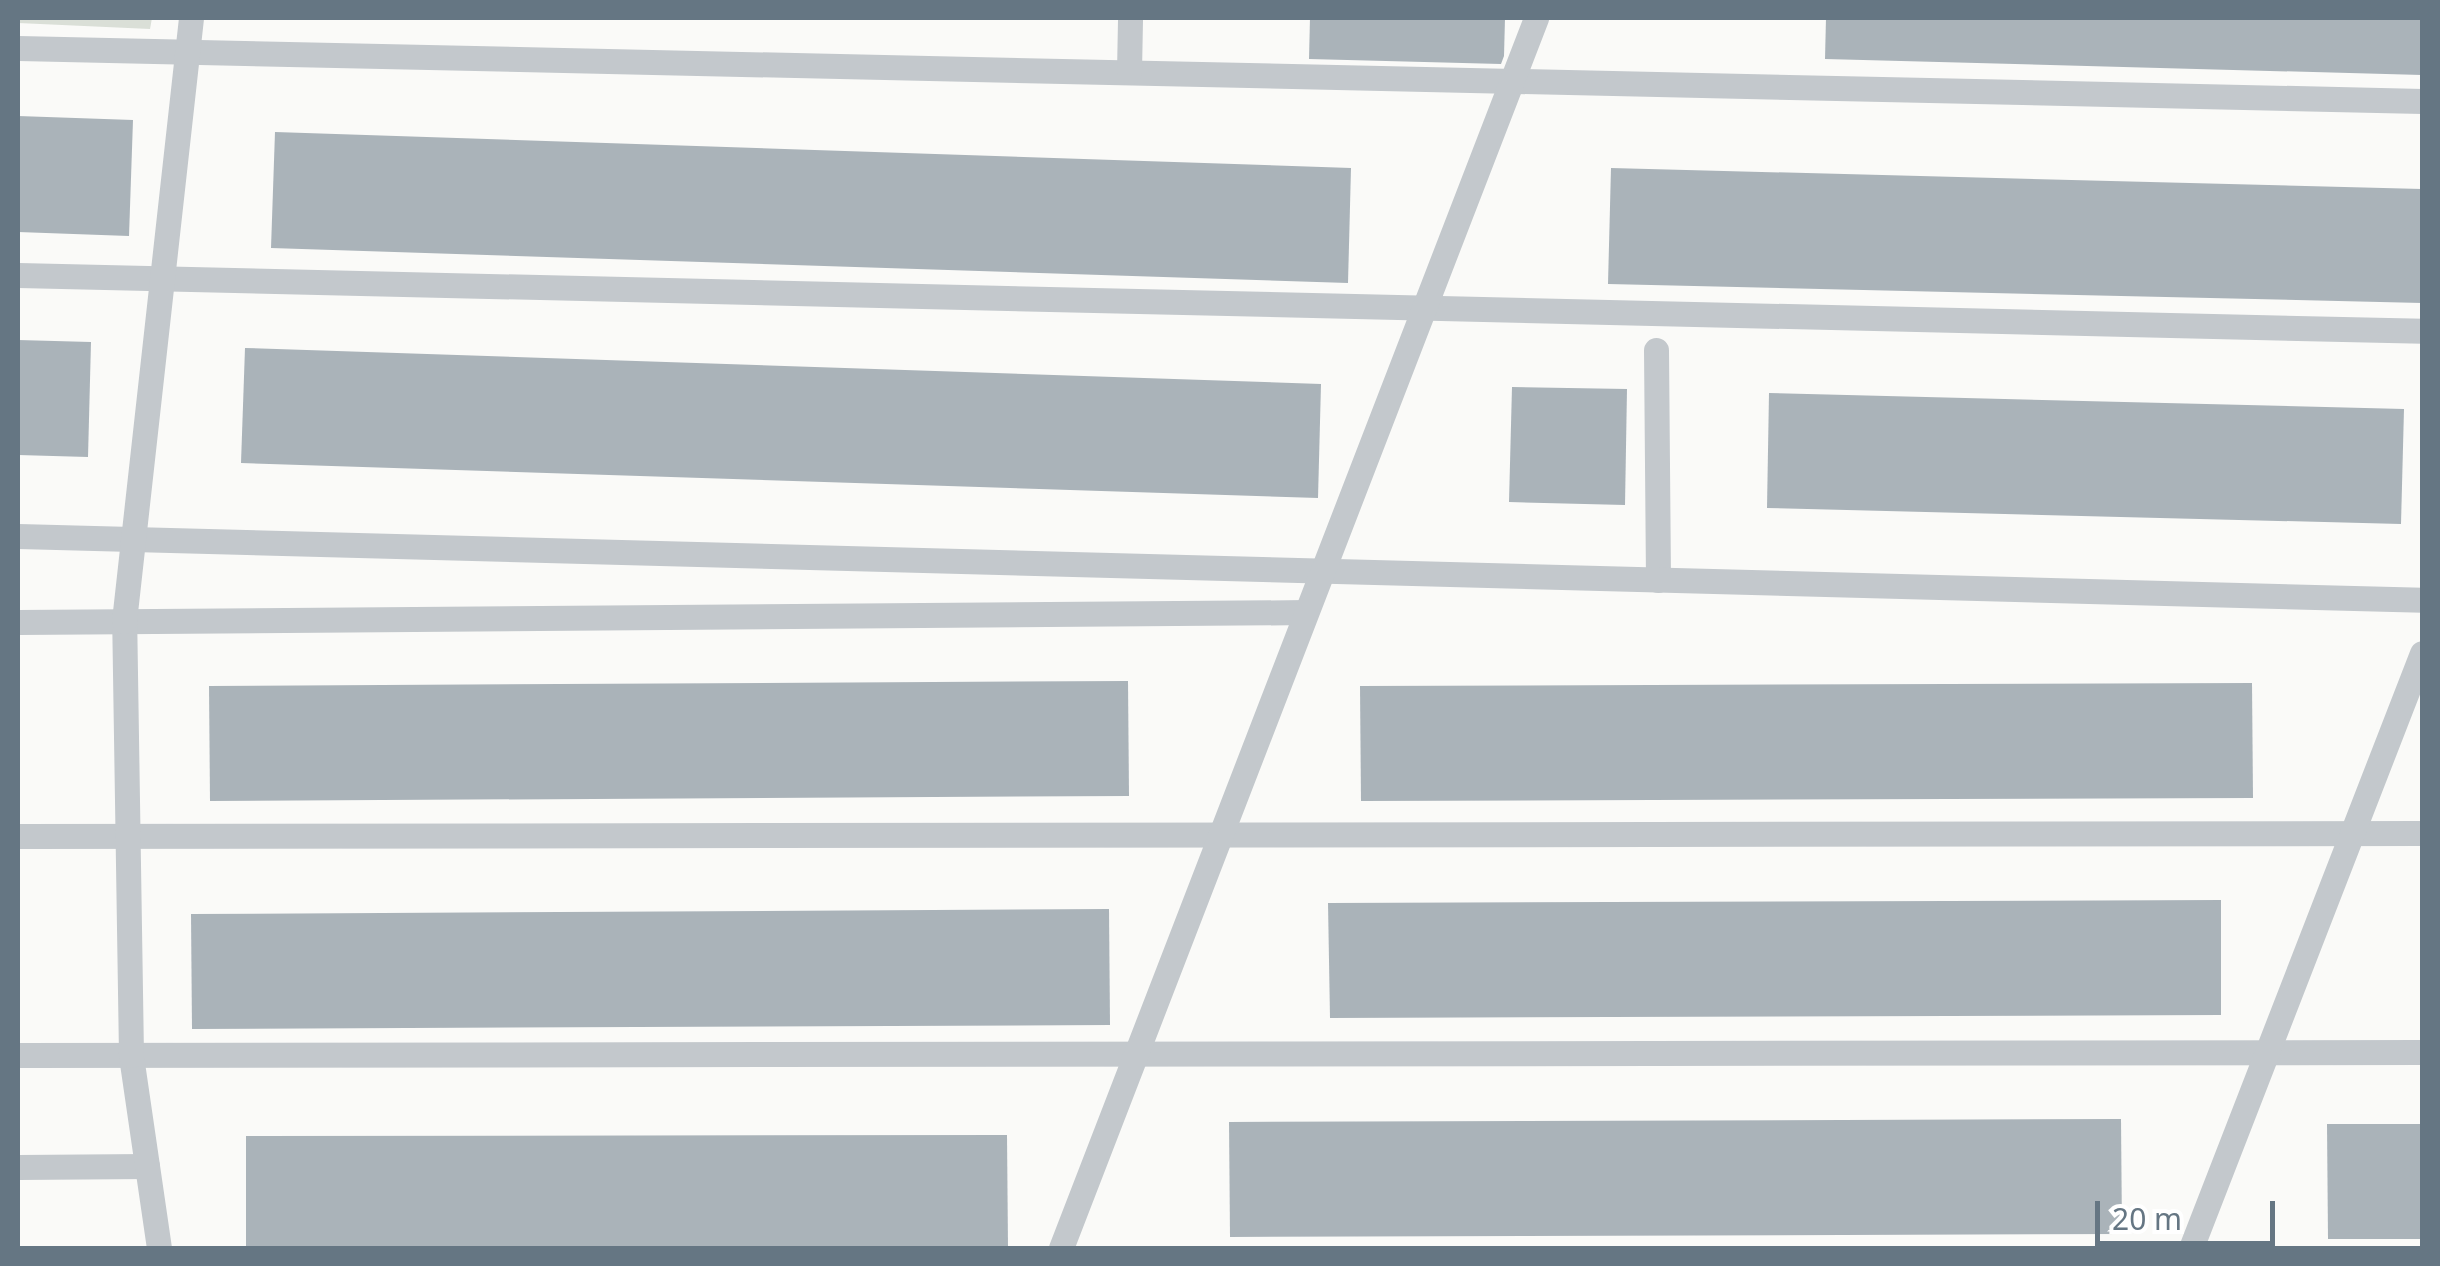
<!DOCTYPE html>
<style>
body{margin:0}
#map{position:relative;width:2440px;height:1266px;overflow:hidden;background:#fafaf8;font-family:"Noto Sans",sans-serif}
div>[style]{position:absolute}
.green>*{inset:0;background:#dadfd7}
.building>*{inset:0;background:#aab3b9}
.lane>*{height:25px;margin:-12.5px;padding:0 12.5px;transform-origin:12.5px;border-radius:12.5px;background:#c3c8cc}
span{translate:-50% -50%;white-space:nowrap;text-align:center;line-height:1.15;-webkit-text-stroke:10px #fff;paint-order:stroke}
.frame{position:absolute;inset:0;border:20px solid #657683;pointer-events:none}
.scale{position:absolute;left:2095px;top:1201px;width:180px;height:45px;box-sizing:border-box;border:5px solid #657683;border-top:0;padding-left:12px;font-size:30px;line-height:35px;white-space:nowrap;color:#657683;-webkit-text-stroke:8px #fff;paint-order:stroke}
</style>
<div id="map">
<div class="green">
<div style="clip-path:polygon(18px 18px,152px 18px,150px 29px,18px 23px)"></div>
</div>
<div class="building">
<div style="clip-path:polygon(1310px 18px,1505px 18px,1504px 56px,1501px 64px,1309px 59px)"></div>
<div style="clip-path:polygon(1826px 18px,2422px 18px,2422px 75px,1825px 59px)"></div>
<div style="clip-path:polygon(18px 116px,133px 120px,129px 236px,18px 232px)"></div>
<div style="clip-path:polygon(275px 132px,1351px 168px,1348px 283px,271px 248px)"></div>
<div style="clip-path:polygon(1611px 168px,2422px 189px,2422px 303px,1608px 284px)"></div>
<div style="clip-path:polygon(18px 340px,91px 342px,88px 457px,18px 455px)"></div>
<div style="clip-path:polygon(245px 348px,1321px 384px,1318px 498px,241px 463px)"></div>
<div style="clip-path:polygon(1512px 387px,1627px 389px,1625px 505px,1509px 502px)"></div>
<div style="clip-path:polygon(1769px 393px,2404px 409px,2401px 524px,1767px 508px)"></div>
<div style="clip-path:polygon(1128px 681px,1129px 796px,210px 801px,209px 686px)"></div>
<div style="clip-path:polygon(2252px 683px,2253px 798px,1361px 801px,1360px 686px)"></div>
<div style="clip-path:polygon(2221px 900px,2221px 1015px,1330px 1018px,1328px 903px)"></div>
<div style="clip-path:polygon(1109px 909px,1110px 1025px,192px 1029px,191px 914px)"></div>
<div style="clip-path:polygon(2121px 1119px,2122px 1234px,1230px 1237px,1229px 1122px)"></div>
<div style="clip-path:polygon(2327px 1124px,2422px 1124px,2422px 1239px,2328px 1239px)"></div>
<div style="clip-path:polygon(1007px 1135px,1008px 1248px,246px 1248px,246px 1136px)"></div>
</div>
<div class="lane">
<div style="left:18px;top:48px;width:2405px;rotate:1.26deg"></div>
<div style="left:1129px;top:72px;width:54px;rotate:-88.9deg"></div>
<div style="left:18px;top:275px;width:2405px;rotate:1.33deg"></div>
<div style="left:1656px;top:350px;width:230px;rotate:89.5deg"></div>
<div style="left:18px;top:536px;width:2405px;rotate:1.52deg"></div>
<div style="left:18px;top:622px;width:1288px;rotate:-0.44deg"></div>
<div style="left:18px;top:836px;width:2404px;rotate:-0.07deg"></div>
<div style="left:18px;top:1055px;width:2404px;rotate:-0.07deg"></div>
<div style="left:18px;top:1167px;width:129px;rotate:-0.4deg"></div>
<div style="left:159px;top:1248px;width:195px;rotate:-98.3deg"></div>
<div style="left:131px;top:1055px;width:434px;rotate:-90.9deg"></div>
<div style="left:124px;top:621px;width:607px;rotate:-83.66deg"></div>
<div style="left:1061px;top:1248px;width:1319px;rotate:-68.88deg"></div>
<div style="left:2191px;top:1248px;width:638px;rotate:-68.78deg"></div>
</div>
<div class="frame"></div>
<div class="scale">20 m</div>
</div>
